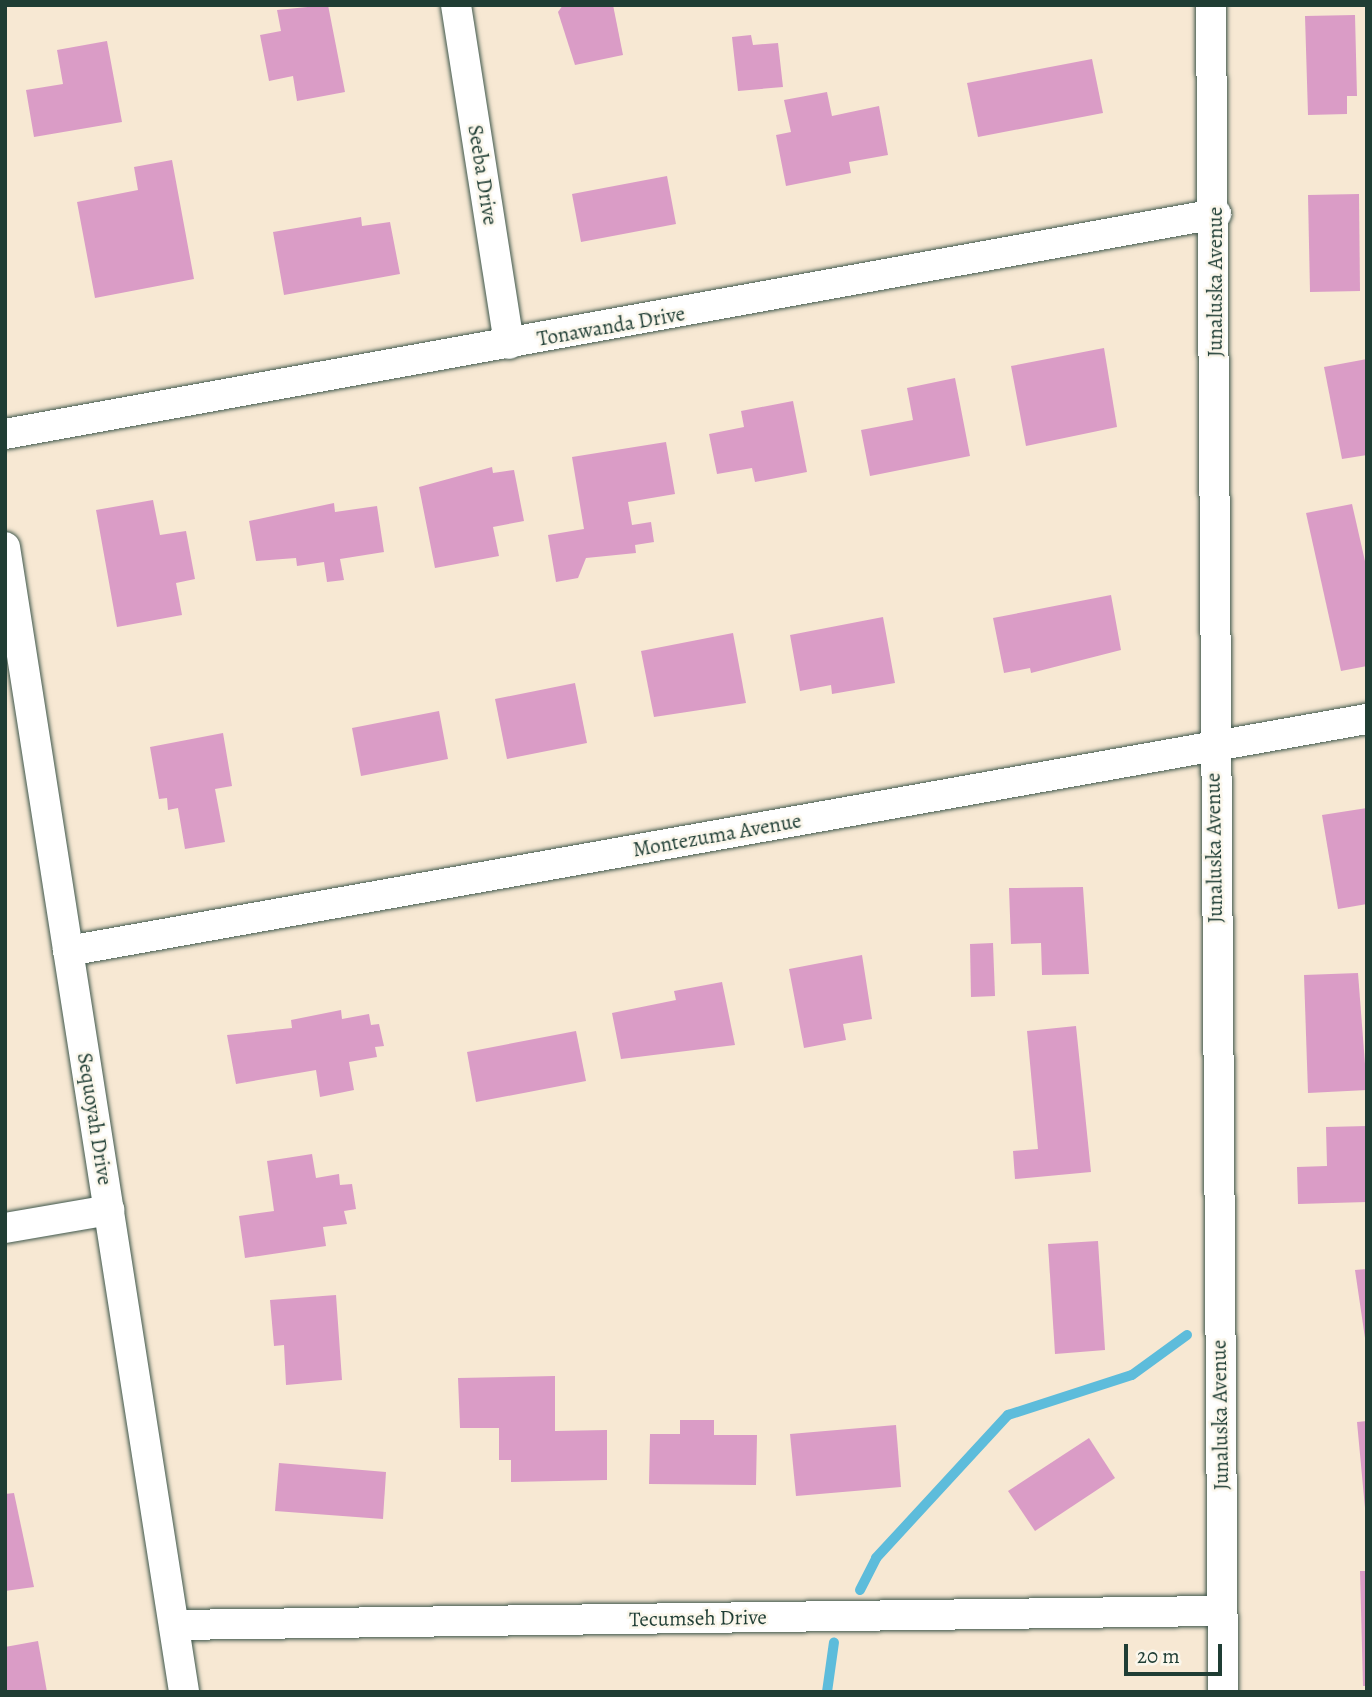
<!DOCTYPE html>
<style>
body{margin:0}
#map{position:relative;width:1372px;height:1697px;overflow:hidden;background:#f7e8d3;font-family:Alegreya,serif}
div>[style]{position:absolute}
.stream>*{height:10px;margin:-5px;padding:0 5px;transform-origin:5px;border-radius:5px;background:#5dbcdb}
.building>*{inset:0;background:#da9cc6}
.roads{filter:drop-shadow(0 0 2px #3f574c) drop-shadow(0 0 2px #3f574c)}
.street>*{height:30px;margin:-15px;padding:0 15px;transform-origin:15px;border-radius:15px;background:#fff}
span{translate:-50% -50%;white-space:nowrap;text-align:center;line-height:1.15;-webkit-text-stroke:5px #fbf7ec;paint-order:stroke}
.street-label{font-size:21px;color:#1f3d34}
.frame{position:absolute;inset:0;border:7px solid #1f3d34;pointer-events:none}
.scale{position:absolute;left:1124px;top:1644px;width:98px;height:32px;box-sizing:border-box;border:4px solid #1f3d34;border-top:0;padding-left:9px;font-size:21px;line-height:24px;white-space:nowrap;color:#1f3d34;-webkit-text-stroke:5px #fbf7ec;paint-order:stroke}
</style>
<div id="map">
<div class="stream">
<div style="left:860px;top:1590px;width:36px;rotate:-63deg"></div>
<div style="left:876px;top:1558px;width:195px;rotate:-47.3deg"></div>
<div style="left:1008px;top:1415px;width:130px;rotate:-17.9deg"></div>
<div style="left:1132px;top:1375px;width:68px;rotate:-36deg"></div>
<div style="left:827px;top:1692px;width:50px;rotate:-82deg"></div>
</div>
<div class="building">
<div style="clip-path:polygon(328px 5px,345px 92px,297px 101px,293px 76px,269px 81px,260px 35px,281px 31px,277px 10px)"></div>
<div style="clip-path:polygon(563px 5px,613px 5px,623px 55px,575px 65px,558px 12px)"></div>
<div style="clip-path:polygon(1355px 15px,1357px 96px,1347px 96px,1347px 114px,1308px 115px,1305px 16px)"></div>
<div style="clip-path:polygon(751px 35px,753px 45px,778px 43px,783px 87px,738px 91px,732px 37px)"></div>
<div style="clip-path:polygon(107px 41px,122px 122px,34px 137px,26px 90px,63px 84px,57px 50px)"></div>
<div style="clip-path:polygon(1092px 59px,1103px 113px,978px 137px,967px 83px)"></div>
<div style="clip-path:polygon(827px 92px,832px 116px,879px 106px,888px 155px,849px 162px,851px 173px,786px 186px,776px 135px,791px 132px,784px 100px)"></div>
<div style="clip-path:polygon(172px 160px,194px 279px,95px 298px,77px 202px,138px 190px,134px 167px)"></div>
<div style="clip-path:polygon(667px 176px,676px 224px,581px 242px,572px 194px)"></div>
<div style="clip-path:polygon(1359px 194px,1360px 291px,1310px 292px,1308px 195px)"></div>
<div style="clip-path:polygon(361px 217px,362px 226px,390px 222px,400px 274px,284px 295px,273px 232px)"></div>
<div style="clip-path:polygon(1104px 348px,1117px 427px,1026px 446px,1011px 366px)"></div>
<div style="clip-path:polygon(1367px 359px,1367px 455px,1342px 459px,1324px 367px)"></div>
<div style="clip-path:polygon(955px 378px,970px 456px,870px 476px,861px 430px,913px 420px,907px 388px)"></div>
<div style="clip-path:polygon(793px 401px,807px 472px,755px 482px,752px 468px,717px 474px,709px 434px,744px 427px,741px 411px)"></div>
<div style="clip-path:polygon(666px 442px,675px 494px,628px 502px,632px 525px,651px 522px,654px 542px,635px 545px,636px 553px,586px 558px,578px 578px,556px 582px,548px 535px,584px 529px,572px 457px)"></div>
<div style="clip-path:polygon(492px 467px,493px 473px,514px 470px,524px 521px,493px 527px,499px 556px,435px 568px,419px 487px)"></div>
<div style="clip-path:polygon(153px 500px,160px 535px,186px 531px,195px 579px,176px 583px,182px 615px,117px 627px,96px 510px)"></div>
<div style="clip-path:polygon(334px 503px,335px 512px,377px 506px,384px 552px,340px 559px,344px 580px,327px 582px,324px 562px,297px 566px,296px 558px,256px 561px,249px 521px)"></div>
<div style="clip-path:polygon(1352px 504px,1367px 570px,1367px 666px,1341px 671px,1306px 513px)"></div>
<div style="clip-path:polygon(1111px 595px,1121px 650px,1031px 673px,1030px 668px,1004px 673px,993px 618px)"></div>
<div style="clip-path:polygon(883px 617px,895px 683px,832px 694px,831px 685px,800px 691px,790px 635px)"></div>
<div style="clip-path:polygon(733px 633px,746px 703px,654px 717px,641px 651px)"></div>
<div style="clip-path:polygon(575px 683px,587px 743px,507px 759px,495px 699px)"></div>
<div style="clip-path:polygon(439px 711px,448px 759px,361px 776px,352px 728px)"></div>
<div style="clip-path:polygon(223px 733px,232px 786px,215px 789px,225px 842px,185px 849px,178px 808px,168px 810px,167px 798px,159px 799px,150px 747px)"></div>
<div style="clip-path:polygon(1367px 808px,1367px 904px,1338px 909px,1322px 815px)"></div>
<div style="clip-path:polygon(1083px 887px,1089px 974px,1042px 975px,1041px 943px,1011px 944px,1009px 888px)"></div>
<div style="clip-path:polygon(993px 943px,995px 996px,971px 997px,970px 944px)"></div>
<div style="clip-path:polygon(862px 955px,872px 1019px,843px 1024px,846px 1040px,804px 1048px,789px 969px)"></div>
<div style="clip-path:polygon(1358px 973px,1367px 1090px,1308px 1093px,1304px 975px)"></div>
<div style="clip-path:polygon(722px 982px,735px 1045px,621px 1059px,612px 1013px,676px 1000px,674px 991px)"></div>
<div style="clip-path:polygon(341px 1010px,342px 1019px,369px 1014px,371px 1025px,379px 1024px,384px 1046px,375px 1047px,377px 1057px,349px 1062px,354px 1090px,320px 1097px,316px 1070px,236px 1084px,227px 1035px,292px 1028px,291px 1020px)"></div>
<div style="clip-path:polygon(1076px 1026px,1091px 1172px,1015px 1179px,1013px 1151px,1038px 1149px,1027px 1031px)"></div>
<div style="clip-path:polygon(576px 1031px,586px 1081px,476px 1102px,467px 1052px)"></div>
<div style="clip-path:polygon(1367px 1126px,1367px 1202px,1298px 1204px,1297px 1167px,1327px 1166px,1326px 1127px)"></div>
<div style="clip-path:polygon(312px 1154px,316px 1178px,339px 1174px,340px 1185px,352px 1184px,356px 1209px,344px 1211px,347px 1224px,323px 1227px,326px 1246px,245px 1258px,239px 1216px,274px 1211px,267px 1161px)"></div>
<div style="clip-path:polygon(1098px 1241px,1105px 1350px,1055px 1354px,1048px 1244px)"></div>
<div style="clip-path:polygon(1367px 1269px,1367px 1337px,1365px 1338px,1355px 1270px)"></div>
<div style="clip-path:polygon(336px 1295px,342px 1380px,286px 1385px,284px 1345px,274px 1346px,270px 1300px)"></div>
<div style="clip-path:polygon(555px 1376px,555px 1431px,607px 1430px,607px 1480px,511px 1482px,511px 1460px,499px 1460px,499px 1428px,460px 1428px,458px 1378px)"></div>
<div style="clip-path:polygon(680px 1420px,714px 1420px,714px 1435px,757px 1435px,756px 1485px,649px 1484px,650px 1434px,680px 1434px)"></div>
<div style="clip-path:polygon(1367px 1421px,1367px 1508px,1365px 1508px,1357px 1422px)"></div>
<div style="clip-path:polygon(896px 1425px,901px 1487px,796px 1496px,790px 1434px)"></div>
<div style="clip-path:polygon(1089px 1438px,1115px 1478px,1035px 1531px,1008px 1491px)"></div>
<div style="clip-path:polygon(279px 1463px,386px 1472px,383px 1519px,275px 1511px)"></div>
<div style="clip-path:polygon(14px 1493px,34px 1587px,5px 1591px,5px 1494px)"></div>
<div style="clip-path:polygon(1360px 1571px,1367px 1571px,1367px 1686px,1363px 1686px)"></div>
<div style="clip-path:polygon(38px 1641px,47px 1692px,5px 1692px,5px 1647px)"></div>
</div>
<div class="roads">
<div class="street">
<div style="left:456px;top:5px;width:343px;rotate:81.1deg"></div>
<div style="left:1211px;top:5px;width:1687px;rotate:89.59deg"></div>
<div style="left:5px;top:434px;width:1231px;rotate:-10.3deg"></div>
<div style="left:5px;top:547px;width:1159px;rotate:81.11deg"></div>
<div style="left:68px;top:951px;width:1320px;rotate:-10.13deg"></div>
<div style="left:5px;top:1228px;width:106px;rotate:-9.8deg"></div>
<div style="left:174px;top:1625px;width:1048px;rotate:-0.77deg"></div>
</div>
</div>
<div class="street-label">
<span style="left:483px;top:175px;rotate:81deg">Seeba Drive</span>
<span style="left:1215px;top:282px;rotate:-90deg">Junaluska Avenue</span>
<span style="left:611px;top:326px;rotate:-10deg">Tonawanda Drive</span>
<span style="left:717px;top:835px;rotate:-10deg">Montezuma Avenue</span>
<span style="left:1214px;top:848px;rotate:-91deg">Junaluska Avenue</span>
<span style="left:95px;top:1119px;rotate:81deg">Sequoyah Drive</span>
<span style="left:1220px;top:1415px;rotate:-91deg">Junaluska Avenue</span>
<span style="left:698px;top:1618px;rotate:-1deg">Tecumseh Drive</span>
</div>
<div class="frame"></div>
<div class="scale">20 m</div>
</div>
